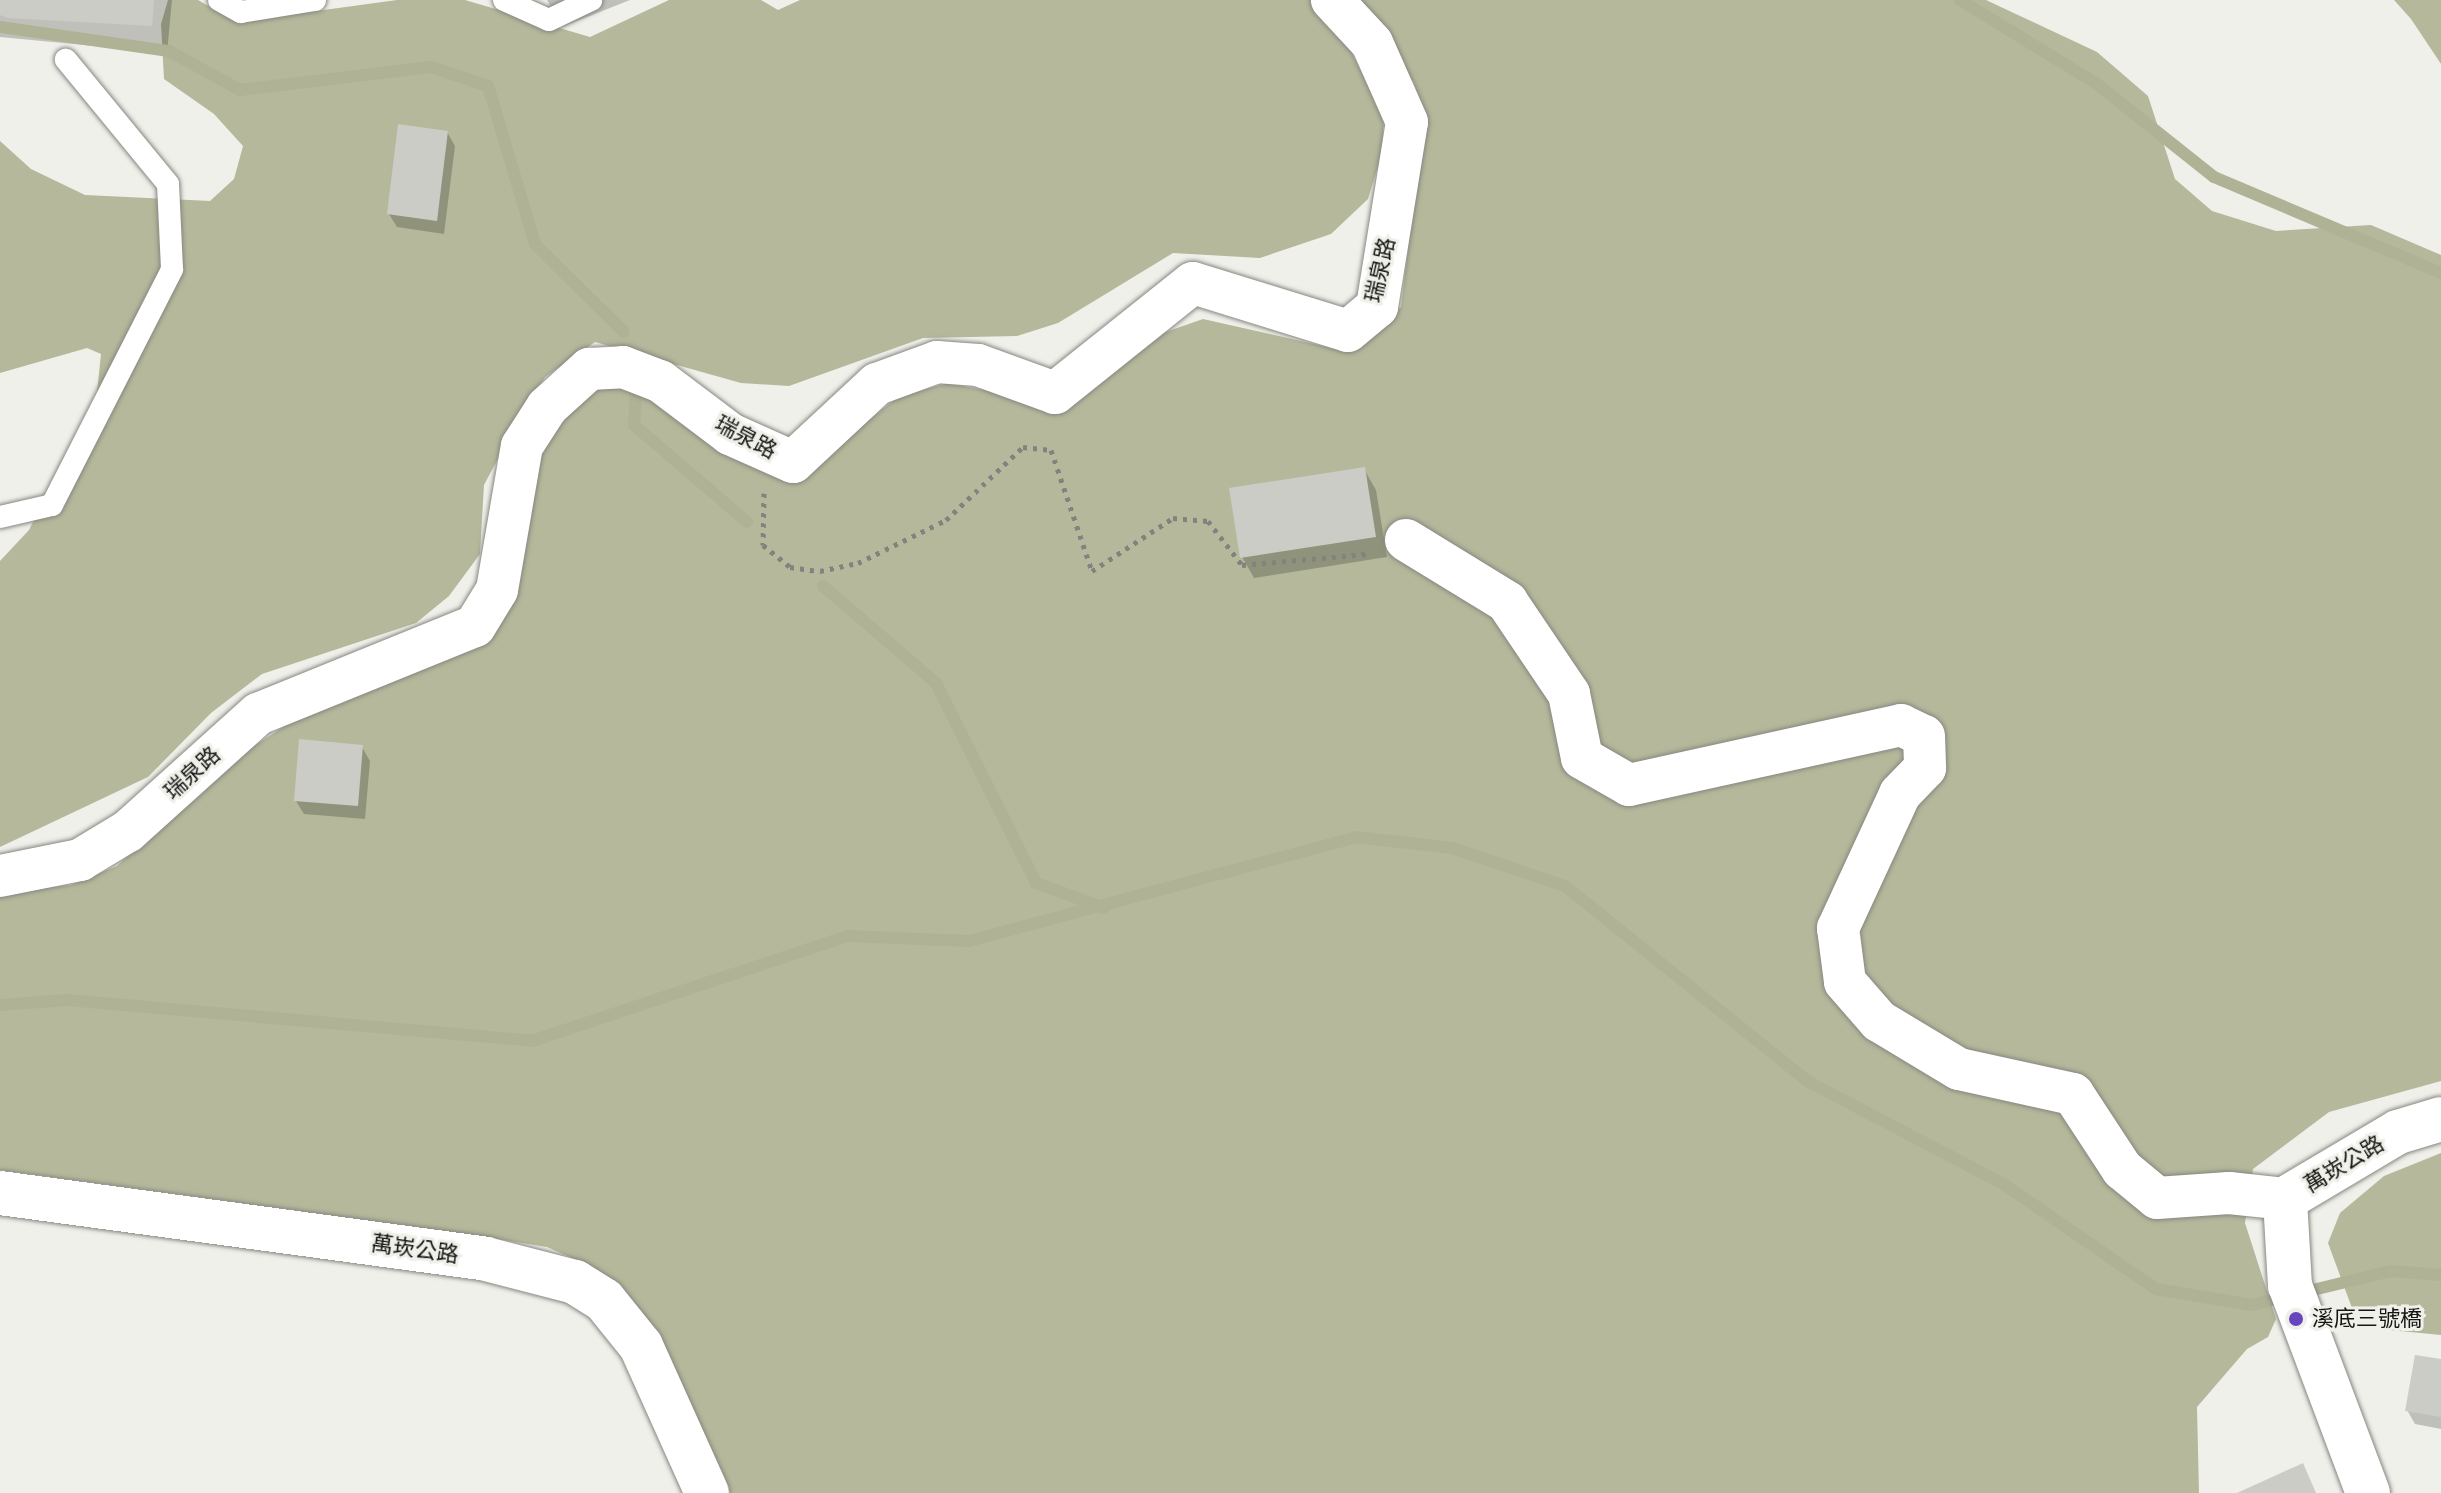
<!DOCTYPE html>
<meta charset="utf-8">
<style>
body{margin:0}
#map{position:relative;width:2441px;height:1493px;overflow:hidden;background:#f0f0ea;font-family:"Fira Sans Condensed","Noto Sans TC",sans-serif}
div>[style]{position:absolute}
.forest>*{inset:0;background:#b5b89a}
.shadow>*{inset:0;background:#0003}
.stream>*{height:12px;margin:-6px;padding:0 6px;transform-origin:6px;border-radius:6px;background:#afb294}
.building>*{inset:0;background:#cbccc5}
.path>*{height:5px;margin-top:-2.5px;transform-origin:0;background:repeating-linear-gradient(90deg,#82827e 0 4px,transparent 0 10px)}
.roads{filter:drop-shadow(0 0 2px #878781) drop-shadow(0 0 2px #878781)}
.lane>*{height:22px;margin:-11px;padding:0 11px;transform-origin:11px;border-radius:11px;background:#fff}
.street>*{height:42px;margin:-21px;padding:0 21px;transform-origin:21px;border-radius:21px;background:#fff}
.secondary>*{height:44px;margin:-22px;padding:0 22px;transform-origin:22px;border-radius:22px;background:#fff}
.dots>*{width:22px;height:22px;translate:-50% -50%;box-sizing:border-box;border:4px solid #f0f0ea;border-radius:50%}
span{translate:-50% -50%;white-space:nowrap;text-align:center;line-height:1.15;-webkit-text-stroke:6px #f0f0ea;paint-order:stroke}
.street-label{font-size:22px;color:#151513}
.poi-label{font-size:22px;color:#151513}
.left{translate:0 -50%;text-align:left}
</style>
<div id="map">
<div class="forest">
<div style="clip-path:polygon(168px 0,198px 0,236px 22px,397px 0,465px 0,590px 37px,669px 0,761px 0,778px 10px,800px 0,1310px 0,1340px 29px,1384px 117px,1382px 153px,1368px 199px,1331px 234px,1260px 258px,1173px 253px,1058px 323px,1017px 336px,923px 338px,789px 386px,741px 383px,595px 342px,545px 377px,521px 415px,484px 485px,480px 554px,449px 596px,416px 623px,262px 674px,211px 713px,148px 777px,0 847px,0 561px,29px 530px,97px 392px,101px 354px,87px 348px,0 373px,0 141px,31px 169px,85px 195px,210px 201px,234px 179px,243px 146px,214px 114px,164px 79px,161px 24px)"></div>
<div style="clip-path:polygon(1353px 0,1986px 0,2097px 52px,2148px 96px,2175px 179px,2212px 211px,2276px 231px,2371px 225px,2441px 255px,2441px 1081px,2329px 1112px,2253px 1169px,2245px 1223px,2276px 1319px,2268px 1337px,2247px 1349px,2197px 1407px,2199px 1493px,730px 1493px,680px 1383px,590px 1266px,547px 1247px,467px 1234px,0 1170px,0 893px,71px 885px,117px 866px,224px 766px,286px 725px,467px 647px,537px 452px,594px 386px,648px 390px,743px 454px,854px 432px,898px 397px,948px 383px,994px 392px,1203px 319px,1336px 349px,1383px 327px,1401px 307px,1424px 116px,1414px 83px)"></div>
<div style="clip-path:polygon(2394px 0,2441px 0,2441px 64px,2411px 19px)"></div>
<div style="clip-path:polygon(2441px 1153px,2441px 1335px,2359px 1327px,2328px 1243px,2340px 1213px,2384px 1176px)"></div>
</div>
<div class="shadow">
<div style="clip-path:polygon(0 0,172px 0,167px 53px,0 37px)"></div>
<div style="clip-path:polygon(547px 0,630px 0,562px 27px)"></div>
<div style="clip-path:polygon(447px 132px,455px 146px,444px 234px,397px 227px,389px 214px)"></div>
<div style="clip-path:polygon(1364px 469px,1376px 490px,1387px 557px,1254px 578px,1242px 557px)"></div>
<div style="clip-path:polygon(362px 747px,370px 761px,365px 819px,304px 814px,296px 801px)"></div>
<div style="clip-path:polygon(2441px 1361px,2441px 1429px,2415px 1424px,2407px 1410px)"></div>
</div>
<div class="stream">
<div style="left:1960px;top:0;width:161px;rotate:31.5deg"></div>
<div style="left:2097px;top:84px;width:149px;rotate:38.5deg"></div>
<div style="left:2214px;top:177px;width:246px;rotate:22.9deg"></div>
<div style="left:0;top:27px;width:171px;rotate:8.1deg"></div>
<div style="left:169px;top:51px;width:81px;rotate:28.8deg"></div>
<div style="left:240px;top:90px;width:192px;rotate:-6.9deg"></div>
<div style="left:431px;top:67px;width:60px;rotate:18.4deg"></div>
<div style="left:488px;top:86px;width:165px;rotate:73.4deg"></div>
<div style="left:535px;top:244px;width:125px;rotate:44.7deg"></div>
<div style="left:636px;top:396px;width:29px;rotate:94deg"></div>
<div style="left:634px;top:425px;width:149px;rotate:40.6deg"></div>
<div style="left:823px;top:586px;width:149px;rotate:40.6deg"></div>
<div style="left:936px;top:683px;width:224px;rotate:63.4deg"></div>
<div style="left:1036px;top:883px;width:72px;rotate:20.2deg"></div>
<div style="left:0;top:1005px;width:67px;rotate:-4.3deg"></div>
<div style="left:67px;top:1000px;width:467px;rotate:5deg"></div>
<div style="left:532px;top:1041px;width:332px;rotate:-18.4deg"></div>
<div style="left:847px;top:936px;width:122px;rotate:2.3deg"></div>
<div style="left:969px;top:941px;width:401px;rotate:-15deg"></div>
<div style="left:1356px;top:837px;width:97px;rotate:6.5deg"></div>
<div style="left:1452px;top:848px;width:119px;rotate:18.6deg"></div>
<div style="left:1565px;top:886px;width:313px;rotate:38.8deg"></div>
<div style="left:1809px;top:1082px;width:221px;rotate:27.7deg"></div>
<div style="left:2005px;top:1185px;width:183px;rotate:34.6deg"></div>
<div style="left:2156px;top:1289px;width:97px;rotate:9.5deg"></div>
<div style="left:2252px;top:1305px;width:142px;rotate:-13.8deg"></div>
<div style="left:2390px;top:1271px;width:51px;rotate:4.5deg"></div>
</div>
<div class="building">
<div style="clip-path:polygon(0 0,154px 0,152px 26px,8px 18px,0 15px)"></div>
<div style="clip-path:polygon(398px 124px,448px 131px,437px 221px,387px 214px)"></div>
<div style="clip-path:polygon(1365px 467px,1376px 537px,1240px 558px,1229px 488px)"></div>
<div style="clip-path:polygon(299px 739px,363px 745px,358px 806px,294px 801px)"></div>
<div style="clip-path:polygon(2415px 1355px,2441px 1359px,2441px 1417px,2405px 1411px)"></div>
<div style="clip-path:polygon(2303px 1463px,2316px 1493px,2237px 1493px)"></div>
</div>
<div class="path">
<div style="left:764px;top:493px;width:52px;rotate:91.1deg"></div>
<div style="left:763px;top:545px;width:35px;rotate:39deg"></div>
<div style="left:790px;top:567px;width:30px;rotate:8deg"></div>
<div style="left:820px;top:571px;width:39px;rotate:-12deg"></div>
<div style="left:858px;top:563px;width:98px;rotate:-26deg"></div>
<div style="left:946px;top:520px;width:106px;rotate:-43.5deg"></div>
<div style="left:1023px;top:447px;width:28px;rotate:6deg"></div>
<div style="left:1051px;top:450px;width:128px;rotate:71.3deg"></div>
<div style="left:1092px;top:571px;width:97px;rotate:-33.2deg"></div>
<div style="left:1173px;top:518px;width:35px;rotate:5deg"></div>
<div style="left:1208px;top:521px;width:56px;rotate:52.3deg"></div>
<div style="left:1242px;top:565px;width:125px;rotate:-5deg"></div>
</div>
<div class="roads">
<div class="lane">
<div style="left:219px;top:0;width:25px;rotate:29deg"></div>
<div style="left:241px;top:12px;width:75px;rotate:-9.2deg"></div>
<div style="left:504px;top:0;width:49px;rotate:24deg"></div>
<div style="left:549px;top:20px;width:47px;rotate:-25.5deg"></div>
<div style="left:0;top:517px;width:53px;rotate:-13deg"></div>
<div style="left:52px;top:505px;width:265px;rotate:-63deg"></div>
<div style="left:172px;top:269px;width:85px;rotate:-92.7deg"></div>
<div style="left:168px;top:184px;width:161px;rotate:-129.4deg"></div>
</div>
<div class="street">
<div style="left:1406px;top:540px;width:119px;rotate:31.5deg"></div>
<div style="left:1507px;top:602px;width:111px;rotate:56deg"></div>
<div style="left:1569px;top:694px;width:65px;rotate:78.5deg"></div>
<div style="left:1582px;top:758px;width:54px;rotate:29.9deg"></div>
<div style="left:1629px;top:785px;width:279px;rotate:-12.4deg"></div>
<div style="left:1901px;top:725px;width:25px;rotate:26deg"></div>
<div style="left:1924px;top:736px;width:32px;rotate:88deg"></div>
<div style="left:1925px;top:768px;width:36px;rotate:134deg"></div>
<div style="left:1900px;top:794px;width:148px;rotate:114.8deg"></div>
<div style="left:1838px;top:928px;width:54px;rotate:82.6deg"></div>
<div style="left:1845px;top:982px;width:52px;rotate:48.9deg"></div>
<div style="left:1879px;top:1021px;width:93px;rotate:31deg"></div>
<div style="left:1959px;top:1069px;width:117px;rotate:12.4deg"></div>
<div style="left:2073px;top:1094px;width:90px;rotate:56.8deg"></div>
<div style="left:2122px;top:1169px;width:45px;rotate:39.6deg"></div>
<div style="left:2157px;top:1198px;width:72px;rotate:-4deg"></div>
<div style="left:2229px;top:1193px;width:56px;rotate:6.1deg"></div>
<div style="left:0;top:876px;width:82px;rotate:-11.3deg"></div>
<div style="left:80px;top:860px;width:56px;rotate:-31.1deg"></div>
<div style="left:128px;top:831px;width:175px;rotate:-42deg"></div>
<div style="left:258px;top:714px;width:234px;rotate:-22.1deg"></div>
<div style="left:475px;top:626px;width:42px;rotate:-58.6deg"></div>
<div style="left:497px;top:590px;width:146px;rotate:-80.2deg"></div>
<div style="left:522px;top:446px;width:46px;rotate:-57.3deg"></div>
<div style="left:547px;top:407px;width:57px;rotate:-42.1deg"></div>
<div style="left:589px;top:369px;width:34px;rotate:-3deg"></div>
<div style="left:623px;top:367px;width:40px;rotate:21deg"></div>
<div style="left:660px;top:381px;width:88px;rotate:37.1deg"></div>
<div style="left:730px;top:434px;width:69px;rotate:24deg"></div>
<div style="left:793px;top:462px;width:115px;rotate:-42.9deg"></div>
<div style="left:877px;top:384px;width:64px;rotate:-20.1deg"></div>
<div style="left:937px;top:362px;width:41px;rotate:4.2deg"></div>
<div style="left:978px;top:365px;width:82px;rotate:20deg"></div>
<div style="left:1055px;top:393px;width:176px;rotate:-38.6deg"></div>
<div style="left:1193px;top:283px;width:162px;rotate:17.2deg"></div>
<div style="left:1348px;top:331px;width:38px;rotate:-40deg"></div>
<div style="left:1377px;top:307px;width:187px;rotate:-80.8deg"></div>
<div style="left:1407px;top:122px;width:86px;rotate:-113.9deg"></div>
<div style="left:1372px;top:43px;width:59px;rotate:-132.9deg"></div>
</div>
<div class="secondary">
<div style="left:0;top:1193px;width:490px;rotate:7.7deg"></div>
<div style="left:486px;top:1259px;width:92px;rotate:14.5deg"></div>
<div style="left:575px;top:1282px;width:34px;rotate:32deg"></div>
<div style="left:604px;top:1300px;width:59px;rotate:51.2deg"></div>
<div style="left:641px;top:1346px;width:161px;rotate:65.8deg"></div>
<div style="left:2368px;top:1493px;width:221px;rotate:-110.6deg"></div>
<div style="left:2290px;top:1286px;width:87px;rotate:-93.3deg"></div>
<div style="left:2285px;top:1199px;width:131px;rotate:-30.7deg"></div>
<div style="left:2398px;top:1132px;width:45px;rotate:-16.8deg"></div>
</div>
</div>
<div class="dots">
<div style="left:2296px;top:1319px;background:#6845bd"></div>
</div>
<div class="street-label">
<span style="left:1380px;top:270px;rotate:-77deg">瑞泉路</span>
<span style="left:746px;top:437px;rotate:28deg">瑞泉路</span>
<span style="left:192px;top:773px;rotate:-42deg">瑞泉路</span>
<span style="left:2344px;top:1164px;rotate:-31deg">萬崁公路</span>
<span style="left:415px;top:1249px;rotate:8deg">萬崁公路</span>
</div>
<div class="poi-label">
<span class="left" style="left:2312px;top:1319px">溪底三號橋</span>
</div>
</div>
